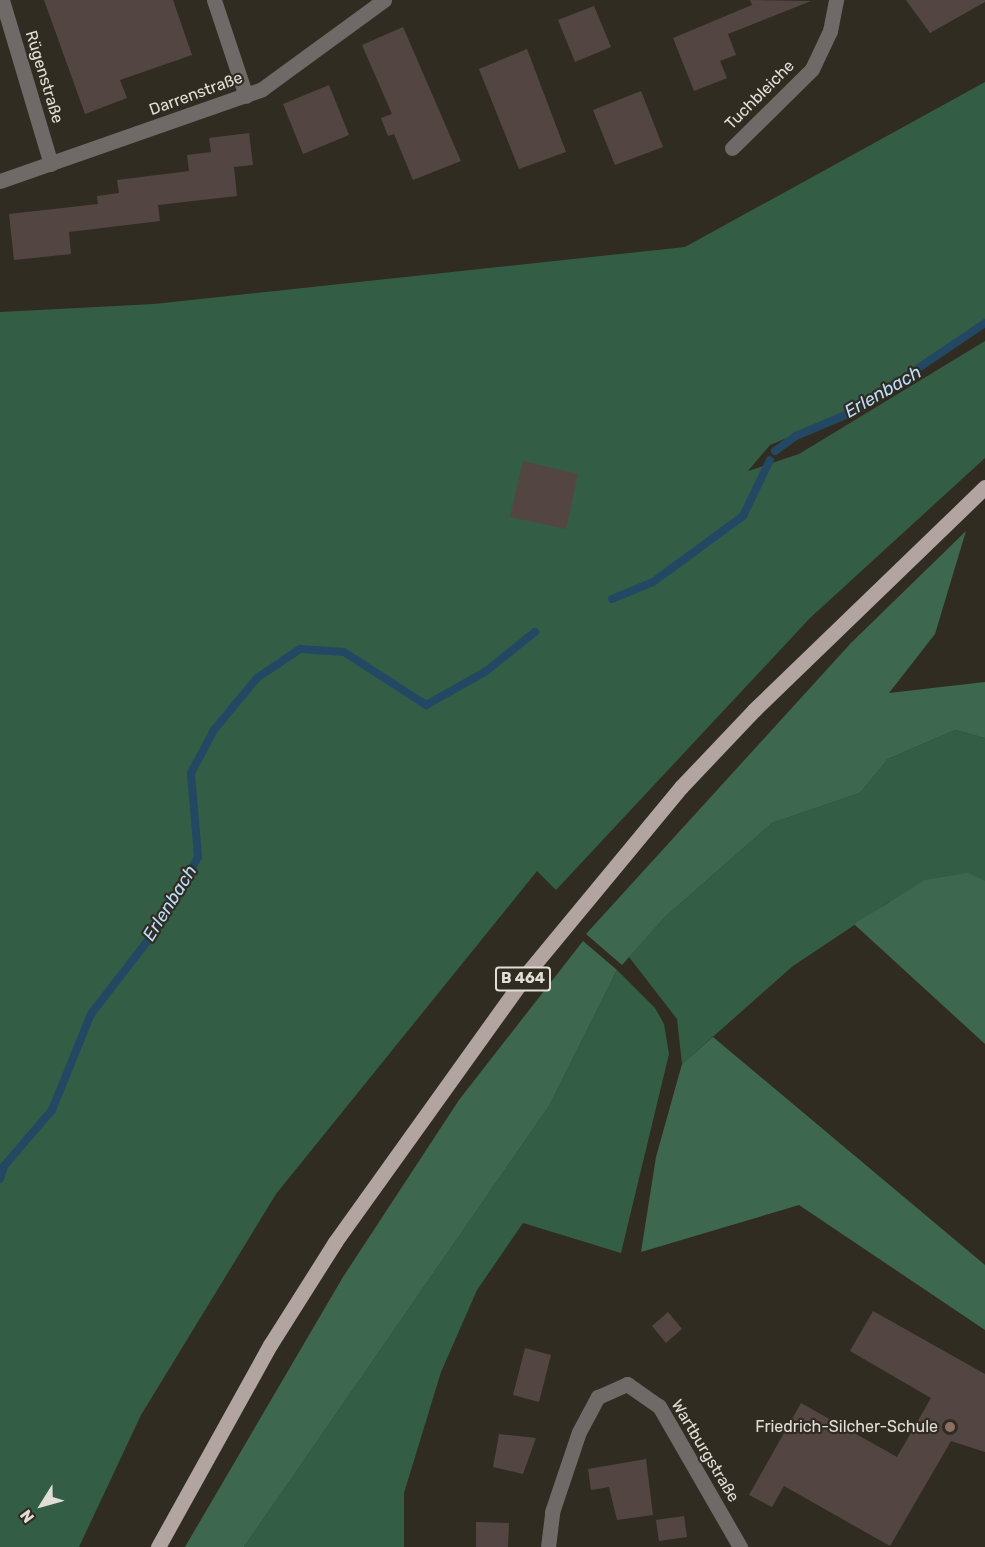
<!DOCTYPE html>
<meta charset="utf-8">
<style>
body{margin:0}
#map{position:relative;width:985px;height:1547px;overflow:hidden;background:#312c22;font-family:Rubik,sans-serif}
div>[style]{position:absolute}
.green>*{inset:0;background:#345d46}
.forest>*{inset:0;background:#3d684f}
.stream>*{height:8px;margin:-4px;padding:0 4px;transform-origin:4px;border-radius:4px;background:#234863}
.building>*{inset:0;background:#534642}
.minor>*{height:15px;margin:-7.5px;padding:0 7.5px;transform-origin:7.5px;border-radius:7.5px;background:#6f6967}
.major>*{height:15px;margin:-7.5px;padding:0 7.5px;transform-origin:7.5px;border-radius:7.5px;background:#b1a4a1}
.dots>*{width:16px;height:16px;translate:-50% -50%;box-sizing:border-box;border:3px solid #312c22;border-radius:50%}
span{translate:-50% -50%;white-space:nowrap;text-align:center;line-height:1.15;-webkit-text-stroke:4.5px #312c22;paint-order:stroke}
.shield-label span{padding:2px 4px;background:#312c22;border:2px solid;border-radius:4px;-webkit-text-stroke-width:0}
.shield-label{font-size:15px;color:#e1ded8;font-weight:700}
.street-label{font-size:16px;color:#e1ded8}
.poi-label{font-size:16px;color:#e1ded8}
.right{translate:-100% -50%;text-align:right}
.water-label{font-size:18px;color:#badefc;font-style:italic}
.north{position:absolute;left:12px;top:1475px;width:60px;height:60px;-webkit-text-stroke:4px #312c22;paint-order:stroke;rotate:233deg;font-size:16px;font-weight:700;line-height:24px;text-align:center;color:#e1ded8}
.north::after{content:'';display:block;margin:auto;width:21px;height:27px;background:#e1ded8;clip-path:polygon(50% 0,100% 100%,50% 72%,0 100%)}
</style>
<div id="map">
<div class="green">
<div style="clip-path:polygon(985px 82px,985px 324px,834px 418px,770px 445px,748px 471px,799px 454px,985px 341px,985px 458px,810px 618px,556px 890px,537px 871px,276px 1194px,141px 1415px,79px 1547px,0 1547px,0 312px,154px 304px,685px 247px)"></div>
<div style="clip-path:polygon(955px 730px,985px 738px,985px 881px,889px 902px,793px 966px,682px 1064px,677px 1019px,629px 957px,665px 917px,772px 823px,860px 793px,888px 759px)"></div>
<div style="clip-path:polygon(617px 970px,655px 1008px,664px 1024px,669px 1054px,621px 1253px,523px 1223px,477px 1290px,441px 1372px,404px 1493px,404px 1547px,244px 1547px,549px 1106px)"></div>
</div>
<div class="forest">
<div style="clip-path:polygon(966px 531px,935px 634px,889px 693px,985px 682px,985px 738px,955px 730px,888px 759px,860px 793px,772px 823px,665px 917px,622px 965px,586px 934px,851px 643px)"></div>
<div style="clip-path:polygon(968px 873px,985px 881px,985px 1044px,854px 924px,925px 880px)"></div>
<div style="clip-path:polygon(583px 941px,617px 970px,549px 1106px,244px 1547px,185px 1547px,343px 1277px,459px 1100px)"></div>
<div style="clip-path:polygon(713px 1037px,985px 1265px,985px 1330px,799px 1205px,641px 1252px,656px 1157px,682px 1064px)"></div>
</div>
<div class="stream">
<div style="left:775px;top:451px;width:26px;rotate:-36deg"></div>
<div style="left:796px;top:436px;width:64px;rotate:-23deg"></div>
<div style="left:855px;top:411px;width:157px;rotate:-34.1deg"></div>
<div style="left:612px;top:599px;width:44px;rotate:-22.5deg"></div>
<div style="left:653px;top:582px;width:112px;rotate:-36.3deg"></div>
<div style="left:743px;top:516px;width:62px;rotate:-64.3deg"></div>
<div style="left:0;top:1179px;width:14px;rotate:-73deg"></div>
<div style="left:4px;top:1166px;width:74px;rotate:-49.4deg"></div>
<div style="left:52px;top:1110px;width:104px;rotate:-67.9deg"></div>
<div style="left:91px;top:1014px;width:116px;rotate:-52.3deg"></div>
<div style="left:162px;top:922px;width:74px;rotate:-61deg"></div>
<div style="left:198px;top:857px;width:84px;rotate:-94.8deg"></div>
<div style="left:191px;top:773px;width:49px;rotate:-61.9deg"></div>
<div style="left:214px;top:730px;width:67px;rotate:-50.4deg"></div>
<div style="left:257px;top:678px;width:52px;rotate:-34deg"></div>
<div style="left:300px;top:649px;width:44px;rotate:3.9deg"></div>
<div style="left:344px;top:652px;width:98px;rotate:32.9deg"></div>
<div style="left:426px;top:705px;width:68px;rotate:-29.2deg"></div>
<div style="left:485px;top:672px;width:64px;rotate:-38.7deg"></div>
</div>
<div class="building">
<div style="clip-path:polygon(44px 0,173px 0,192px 55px,120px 80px,127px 98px,85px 114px)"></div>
<div style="clip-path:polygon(750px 0,811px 1px,728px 34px,736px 55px,720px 61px,727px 78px,694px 91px,673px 38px,752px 5px)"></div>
<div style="clip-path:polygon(906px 0,985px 0,985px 2px,930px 33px)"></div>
<div style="clip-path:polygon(594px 6px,611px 47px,575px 62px,558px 20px)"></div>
<div style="clip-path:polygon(403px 27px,461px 161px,413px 180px,394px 134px,388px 136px,381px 118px,392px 114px,362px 45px)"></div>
<div style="clip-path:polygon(527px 49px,566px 152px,519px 169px,479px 69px)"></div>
<div style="clip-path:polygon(329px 85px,349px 135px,303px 154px,283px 104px)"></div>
<div style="clip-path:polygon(641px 91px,663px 147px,615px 165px,593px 110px)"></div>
<div style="clip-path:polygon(249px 133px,253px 165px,234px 167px,237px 196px,158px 205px,160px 221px,69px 232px,71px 254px,14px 260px,9px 214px,98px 204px,97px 196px,119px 193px,117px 180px,189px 171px,187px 155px,211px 152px,209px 138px)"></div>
<div style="clip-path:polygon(523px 461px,578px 474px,566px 529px,510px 517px)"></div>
<div style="clip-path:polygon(873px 1311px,985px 1374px,985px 1452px,951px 1441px,890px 1546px,784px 1486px,772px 1507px,749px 1495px,801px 1403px,897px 1457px,931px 1398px,850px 1351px)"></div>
<div style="clip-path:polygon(668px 1312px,682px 1329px,666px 1343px,652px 1326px)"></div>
<div style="clip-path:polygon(525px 1348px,551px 1355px,539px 1402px,513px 1395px)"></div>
<div style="clip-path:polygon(499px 1434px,536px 1438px,523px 1474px,493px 1467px)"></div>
<div style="clip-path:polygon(646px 1459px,653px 1515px,617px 1520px,609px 1487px,591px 1490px,588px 1469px)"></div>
<div style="clip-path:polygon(684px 1516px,687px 1537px,659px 1541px,656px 1520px)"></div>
<div style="clip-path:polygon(476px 1522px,509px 1523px,508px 1547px,476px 1547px)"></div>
</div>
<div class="minor">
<div style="left:2px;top:0;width:171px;rotate:73.4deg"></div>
<div style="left:214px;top:0;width:101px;rotate:71.6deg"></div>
<div style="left:732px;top:148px;width:112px;rotate:-44.6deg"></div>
<div style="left:812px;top:69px;width:42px;rotate:-64.7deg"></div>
<div style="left:830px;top:31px;width:32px;rotate:-79deg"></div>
<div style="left:0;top:181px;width:278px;rotate:-19.3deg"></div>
<div style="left:262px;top:89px;width:151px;rotate:-36.1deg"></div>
<div style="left:548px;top:1547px;width:35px;rotate:-83deg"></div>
<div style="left:552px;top:1512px;width:84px;rotate:-71.4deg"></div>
<div style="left:579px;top:1432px;width:40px;rotate:-62deg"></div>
<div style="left:598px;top:1397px;width:32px;rotate:-24deg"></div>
<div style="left:627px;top:1384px;width:39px;rotate:35deg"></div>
<div style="left:659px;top:1406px;width:163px;rotate:60.1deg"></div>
</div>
<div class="major">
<div style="left:158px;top:1547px;width:231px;rotate:-61deg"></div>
<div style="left:270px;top:1345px;width:122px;rotate:-57.7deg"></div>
<div style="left:335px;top:1242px;width:332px;rotate:-54.4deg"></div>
<div style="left:528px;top:972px;width:240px;rotate:-50.4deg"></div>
<div style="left:681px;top:787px;width:106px;rotate:-46.5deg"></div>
<div style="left:754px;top:710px;width:321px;rotate:-44deg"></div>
</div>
<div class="dots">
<div style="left:950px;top:1427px;background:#8d6e63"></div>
</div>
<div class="shield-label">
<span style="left:523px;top:979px">B 464</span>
</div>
<div class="street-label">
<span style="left:44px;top:77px;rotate:73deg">Rügenstraße</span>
<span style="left:196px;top:94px;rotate:-20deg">Darrenstraße</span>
<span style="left:760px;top:95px;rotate:-45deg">Tuchbleiche</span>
<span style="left:705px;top:1451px;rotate:59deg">Wartburgstraße</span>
</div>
<div class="poi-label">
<span class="right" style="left:938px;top:1427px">Friedrich-Silcher-Schule</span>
</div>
<div class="water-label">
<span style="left:883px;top:392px;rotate:-30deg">Erlenbach</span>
<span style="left:170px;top:903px;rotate:-58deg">Erlenbach</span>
</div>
<div class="north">N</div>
</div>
